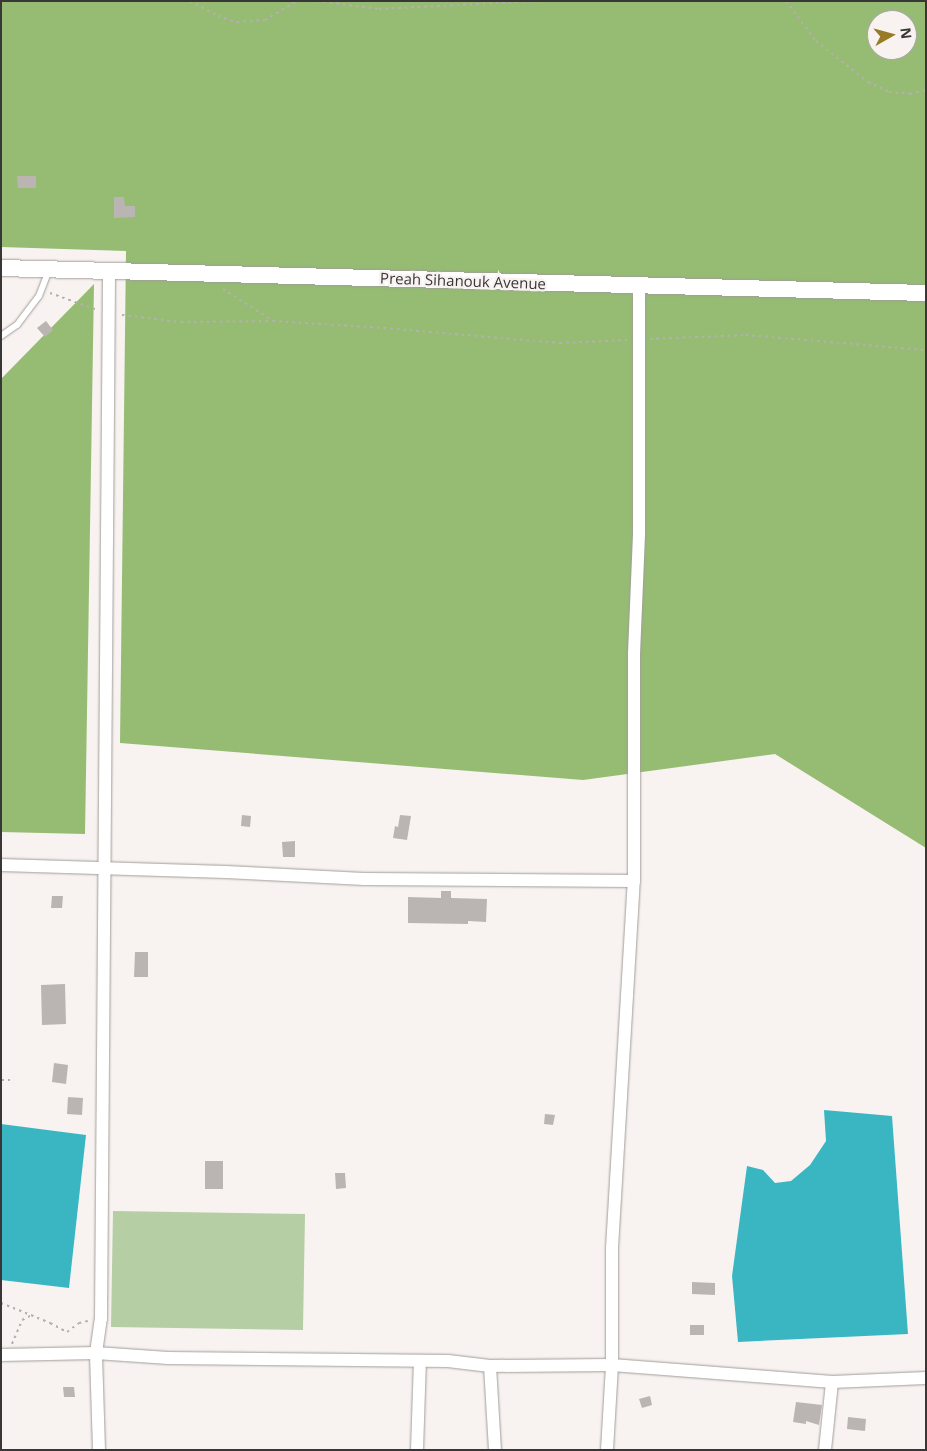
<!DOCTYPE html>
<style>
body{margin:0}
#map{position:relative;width:927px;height:1451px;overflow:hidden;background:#f8f3f0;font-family:"Open Sans",sans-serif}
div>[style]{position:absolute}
.green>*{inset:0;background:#b6cea3}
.forest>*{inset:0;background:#96bc73}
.water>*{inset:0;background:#3ab6c3}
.building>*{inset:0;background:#bab5b3}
.path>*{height:2px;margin-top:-1px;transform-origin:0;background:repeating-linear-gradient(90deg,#b4b0ae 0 2.5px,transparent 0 6.5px)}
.roads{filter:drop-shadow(0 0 1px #a19d9b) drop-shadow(0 0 1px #a19d9b)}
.service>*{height:6px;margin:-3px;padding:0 3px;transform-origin:3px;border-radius:3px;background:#fff}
.minor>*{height:12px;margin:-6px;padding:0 6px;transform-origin:6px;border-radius:6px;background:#fff}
.tertiary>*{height:16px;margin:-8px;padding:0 8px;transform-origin:8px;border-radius:8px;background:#fff}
span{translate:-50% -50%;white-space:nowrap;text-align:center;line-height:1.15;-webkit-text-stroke:4.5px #f8f3f0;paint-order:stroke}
.street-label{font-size:15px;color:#383636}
.frame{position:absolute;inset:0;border:2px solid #383636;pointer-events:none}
.north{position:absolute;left:867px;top:10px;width:50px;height:50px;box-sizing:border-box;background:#f8f3f0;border:1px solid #aba7a6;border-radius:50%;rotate:83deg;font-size:14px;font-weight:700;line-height:20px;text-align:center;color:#383636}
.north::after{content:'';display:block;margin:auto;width:18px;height:22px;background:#987b24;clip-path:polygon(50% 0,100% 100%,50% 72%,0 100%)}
</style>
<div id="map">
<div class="green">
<div style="clip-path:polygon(113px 1211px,305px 1214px,303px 1330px,111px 1327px)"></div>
</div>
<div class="forest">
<div style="clip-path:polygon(evenodd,1px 1px,926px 1px,926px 848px,775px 754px,583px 780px,120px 743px,126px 251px,1px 247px,1px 1px,877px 20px,907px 20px,907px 50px,877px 50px,877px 20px)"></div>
<div style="clip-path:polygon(94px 284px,85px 834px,1px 832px,1px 379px)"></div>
</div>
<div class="water">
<div style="clip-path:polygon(824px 1110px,892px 1116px,908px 1334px,738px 1342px,732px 1276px,747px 1166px,763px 1170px,775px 1183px,791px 1181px,810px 1165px,826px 1141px)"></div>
<div style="clip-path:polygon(1px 1124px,86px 1135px,69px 1288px,1px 1280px)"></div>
</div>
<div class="building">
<div style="clip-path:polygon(17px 176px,36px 176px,36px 188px,18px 188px)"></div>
<div style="clip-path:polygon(114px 197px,124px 197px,125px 206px,135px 206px,135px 217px,114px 218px)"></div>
<div style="clip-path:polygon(46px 321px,53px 330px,45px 337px,37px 328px)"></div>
<div style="clip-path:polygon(242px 815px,251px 816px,250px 827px,241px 826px)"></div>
<div style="clip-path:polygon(400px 815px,411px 816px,407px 840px,393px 838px,395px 826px,398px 827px)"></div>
<div style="clip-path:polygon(295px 841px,295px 857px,283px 857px,282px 842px)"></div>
<div style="clip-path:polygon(441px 891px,451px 891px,451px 898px,487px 899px,486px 922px,468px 921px,468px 924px,408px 923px,408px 897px,441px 898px)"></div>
<div style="clip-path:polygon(52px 896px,63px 896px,62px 908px,51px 908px)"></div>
<div style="clip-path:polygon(135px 952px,148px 952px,148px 977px,134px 977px)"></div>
<div style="clip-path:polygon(65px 984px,66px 1024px,42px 1025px,41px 985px)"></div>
<div style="clip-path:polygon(54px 1063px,68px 1065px,66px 1084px,52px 1082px)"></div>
<div style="clip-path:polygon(68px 1097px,83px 1098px,82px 1115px,67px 1114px)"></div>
<div style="clip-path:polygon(545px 1114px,555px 1115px,553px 1125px,544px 1124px)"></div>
<div style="clip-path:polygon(205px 1161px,223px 1161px,223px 1189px,205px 1189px)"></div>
<div style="clip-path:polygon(335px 1173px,345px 1173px,346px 1188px,336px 1189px)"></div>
<div style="clip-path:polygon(692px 1282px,715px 1283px,715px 1295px,692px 1294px)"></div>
<div style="clip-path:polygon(690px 1325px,704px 1325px,704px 1335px,690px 1335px)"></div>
<div style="clip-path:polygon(63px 1387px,74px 1387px,75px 1397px,64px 1397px)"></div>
<div style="clip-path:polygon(650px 1396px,652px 1405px,642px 1408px,639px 1399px)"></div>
<div style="clip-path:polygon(796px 1402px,822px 1405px,819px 1425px,806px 1421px,806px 1424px,793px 1422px)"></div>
<div style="clip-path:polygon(848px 1417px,866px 1419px,865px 1431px,847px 1429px)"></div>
</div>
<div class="path">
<div style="left:190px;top:1px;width:32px;rotate:28deg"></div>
<div style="left:218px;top:16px;width:20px;rotate:18deg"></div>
<div style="left:237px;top:22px;width:28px;rotate:-4deg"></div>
<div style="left:265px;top:20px;width:37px;rotate:-31deg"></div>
<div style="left:317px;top:1px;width:63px;rotate:7.4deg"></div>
<div style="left:379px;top:9px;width:160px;rotate:-2.9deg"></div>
<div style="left:786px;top:1px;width:50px;rotate:53.1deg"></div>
<div style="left:816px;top:41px;width:66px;rotate:38.3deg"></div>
<div style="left:868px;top:82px;width:23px;rotate:25deg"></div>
<div style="left:889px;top:92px;width:21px;rotate:5deg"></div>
<div style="left:910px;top:94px;width:16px;rotate:-14deg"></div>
<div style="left:223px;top:289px;width:59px;rotate:32.6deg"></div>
<div style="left:273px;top:321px;width:111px;rotate:3.6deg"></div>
<div style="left:384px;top:328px;width:177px;rotate:4.9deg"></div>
<div style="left:560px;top:343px;width:68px;rotate:-2.5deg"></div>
<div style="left:50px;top:293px;width:48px;rotate:19.6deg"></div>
<div style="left:122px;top:315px;width:59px;rotate:6.8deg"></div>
<div style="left:181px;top:322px;width:91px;rotate:-0.6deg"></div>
<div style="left:650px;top:339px;width:96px;rotate:-2.4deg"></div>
<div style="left:746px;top:335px;width:181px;rotate:4.8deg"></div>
<div style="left:1px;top:1080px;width:11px"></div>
<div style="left:1px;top:1303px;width:53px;rotate:22.2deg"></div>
<div style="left:50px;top:1323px;width:19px;rotate:28deg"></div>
<div style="left:67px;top:1332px;width:15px;rotate:-37deg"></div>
<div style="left:79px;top:1323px;width:9px;rotate:-13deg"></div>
<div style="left:12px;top:1344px;width:26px;rotate:-67deg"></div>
<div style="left:22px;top:1320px;width:9px;rotate:-27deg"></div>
</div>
<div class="roads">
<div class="service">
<div style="left:1px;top:336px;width:19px;rotate:-35deg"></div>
<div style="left:17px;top:325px;width:36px;rotate:-53deg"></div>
<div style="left:39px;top:296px;width:28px;rotate:-69deg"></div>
</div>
<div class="minor">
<div style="left:1px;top:865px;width:225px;rotate:1.8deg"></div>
<div style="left:226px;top:872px;width:138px;rotate:2.9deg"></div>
<div style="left:364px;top:879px;width:270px;rotate:0.4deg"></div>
<div style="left:1px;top:1355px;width:95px;rotate:-1.2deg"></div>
<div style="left:96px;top:1353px;width:72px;rotate:4deg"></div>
<div style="left:168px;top:1358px;width:280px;rotate:0.6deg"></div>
<div style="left:448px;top:1361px;width:42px;rotate:6.8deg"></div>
<div style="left:490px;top:1366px;width:122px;rotate:-0.5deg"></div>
<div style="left:612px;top:1365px;width:221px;rotate:4.4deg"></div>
<div style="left:832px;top:1382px;width:94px;rotate:-2.4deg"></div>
<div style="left:490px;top:1366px;width:84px;rotate:86.6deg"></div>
<div style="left:99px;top:1450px;width:97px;rotate:-91.8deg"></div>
<div style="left:96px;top:1353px;width:34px;rotate:-82deg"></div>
<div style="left:101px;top:1319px;width:1047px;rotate:-89.56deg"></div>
<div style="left:417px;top:1450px;width:89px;rotate:-88.1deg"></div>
<div style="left:607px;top:1450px;width:85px;rotate:-86.6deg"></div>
<div style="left:612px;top:1365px;width:117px;rotate:-90deg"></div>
<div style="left:612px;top:1248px;width:368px;rotate:-86.6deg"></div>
<div style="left:634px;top:881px;width:227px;rotate:-90deg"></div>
<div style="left:634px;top:654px;width:120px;rotate:-87.6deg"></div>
<div style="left:639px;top:534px;width:248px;rotate:-90deg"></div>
<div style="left:825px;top:1450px;width:68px;rotate:-84.1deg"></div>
</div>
<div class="tertiary">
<div style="left:1px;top:268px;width:925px;rotate:1.55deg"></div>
</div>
</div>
<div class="street-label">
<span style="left:463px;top:281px;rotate:2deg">Preah Sihanouk Avenue</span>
</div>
<div class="frame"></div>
<div class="north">N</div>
</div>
